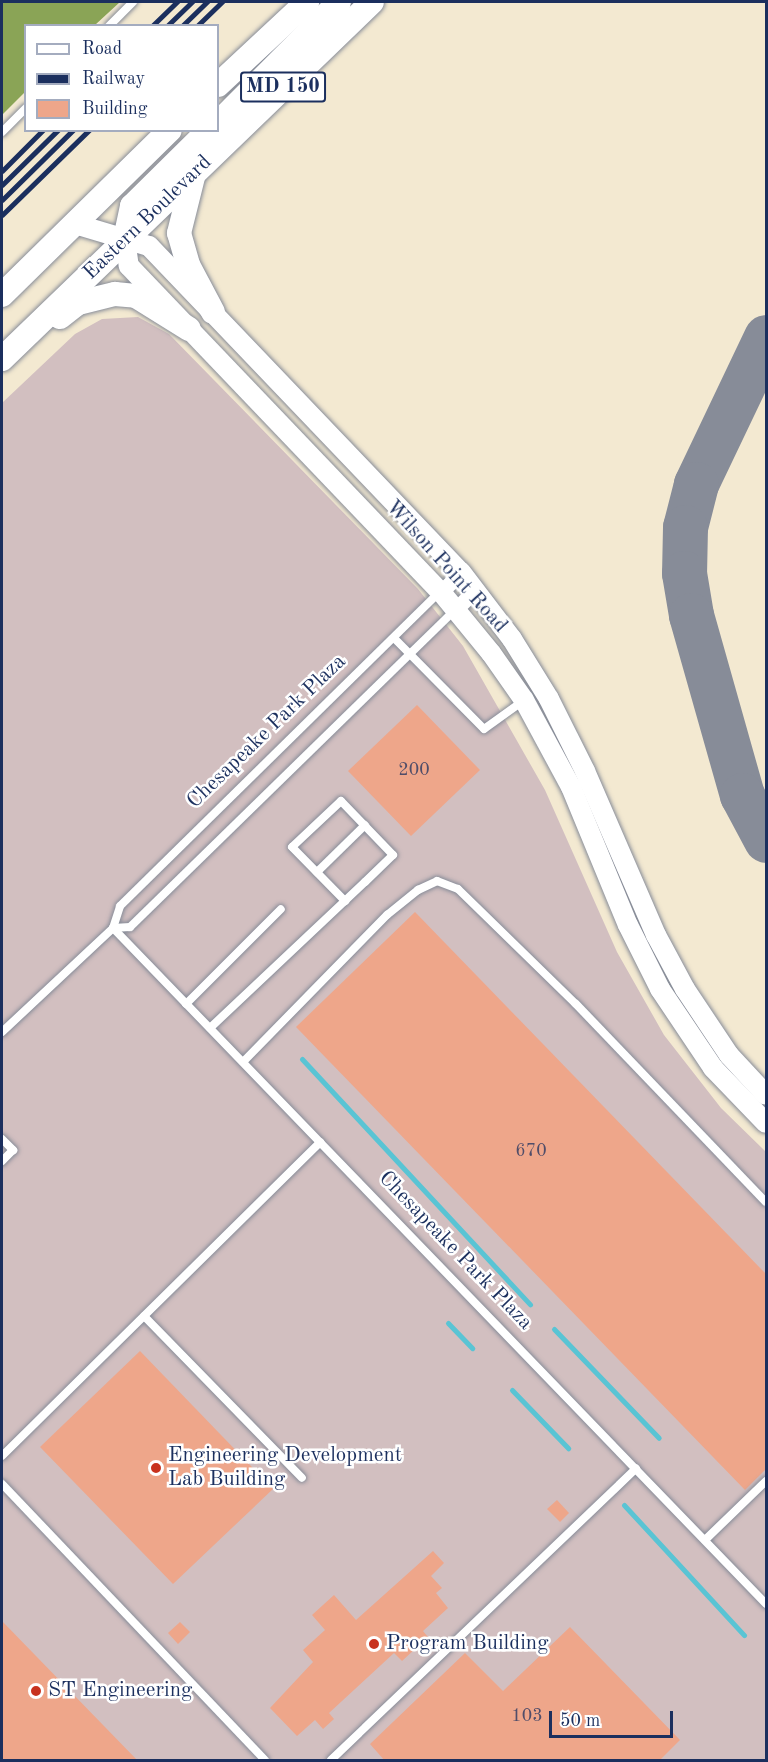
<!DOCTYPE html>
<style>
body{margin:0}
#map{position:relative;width:768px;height:1762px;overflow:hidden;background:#f3e9d1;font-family:"Old Standard TT",serif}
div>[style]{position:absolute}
.industrial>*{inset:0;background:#d2bfc0}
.forest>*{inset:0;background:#8aa456}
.stream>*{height:5px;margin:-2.5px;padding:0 2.5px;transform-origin:2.5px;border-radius:2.5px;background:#59c4d4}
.taxiway>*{height:45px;margin:-22.5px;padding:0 22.5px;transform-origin:22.5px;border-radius:22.5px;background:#878c98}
.building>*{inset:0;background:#eea68a}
.roads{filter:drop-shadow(0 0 2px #878c98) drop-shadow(0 0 2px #878c98)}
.service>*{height:8px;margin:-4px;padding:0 4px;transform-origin:4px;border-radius:4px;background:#fff}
.minor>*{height:15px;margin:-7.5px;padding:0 7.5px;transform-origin:7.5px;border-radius:7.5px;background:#fff}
.tertiary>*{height:20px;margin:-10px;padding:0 10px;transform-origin:10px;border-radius:10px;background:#fff}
.primary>*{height:24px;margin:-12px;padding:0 12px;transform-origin:12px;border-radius:12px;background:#fff}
.rail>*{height:4.5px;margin:-2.25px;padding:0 2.25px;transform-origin:2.25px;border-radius:2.25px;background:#1b2f5e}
.dots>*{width:16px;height:16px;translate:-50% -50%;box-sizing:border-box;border:3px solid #fff;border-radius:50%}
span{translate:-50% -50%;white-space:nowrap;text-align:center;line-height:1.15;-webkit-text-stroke:5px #fff;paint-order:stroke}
.number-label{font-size:18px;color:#504d69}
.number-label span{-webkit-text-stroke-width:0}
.shield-label span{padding:2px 4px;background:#fff;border:2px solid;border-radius:4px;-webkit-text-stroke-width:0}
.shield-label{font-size:20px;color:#1b2f5e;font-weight:700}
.street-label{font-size:21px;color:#1b2f5e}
.poi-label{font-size:21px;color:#1b2f5e}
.left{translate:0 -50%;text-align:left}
.frame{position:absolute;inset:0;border:3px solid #1b2f5e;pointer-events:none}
.legend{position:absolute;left:24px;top:24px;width:195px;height:108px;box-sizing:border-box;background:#fff;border:2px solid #a4acbf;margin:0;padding:8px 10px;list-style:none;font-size:18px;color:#1b2f5e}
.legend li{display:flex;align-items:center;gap:12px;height:30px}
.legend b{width:30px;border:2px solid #a4acbf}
.scale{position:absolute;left:549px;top:1711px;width:124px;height:27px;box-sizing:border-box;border:3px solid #1b2f5e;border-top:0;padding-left:8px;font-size:18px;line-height:21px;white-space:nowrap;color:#1b2f5e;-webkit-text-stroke:4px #fff;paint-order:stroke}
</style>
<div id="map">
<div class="industrial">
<div style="clip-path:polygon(138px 317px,169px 334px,418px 589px,463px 646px,545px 790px,617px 952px,664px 1035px,721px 1108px,766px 1152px,766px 1760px,2px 1760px,2px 403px,75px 334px,102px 319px)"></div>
</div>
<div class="forest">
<div style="clip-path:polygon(2px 2px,120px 2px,95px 25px,26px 26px,25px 92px,2px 115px)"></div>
</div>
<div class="stream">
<div style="left:302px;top:1059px;width:335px;rotate:47.1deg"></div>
<div style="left:448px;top:1323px;width:35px;rotate:46deg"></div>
<div style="left:554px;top:1329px;width:151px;rotate:46.1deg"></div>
<div style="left:512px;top:1390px;width:81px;rotate:46deg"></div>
<div style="left:624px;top:1505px;width:177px;rotate:47.3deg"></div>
</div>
<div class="taxiway">
<div style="left:766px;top:337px;width:163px;rotate:115.5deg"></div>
<div style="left:696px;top:484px;width:44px;rotate:104.3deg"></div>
<div style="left:685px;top:527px;width:46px;rotate:91.2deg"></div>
<div style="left:684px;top:573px;width:43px;rotate:80.5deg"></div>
<div style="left:691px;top:615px;width:187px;rotate:74.2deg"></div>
<div style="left:742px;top:795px;width:51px;rotate:61.9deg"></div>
</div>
<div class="building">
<div style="clip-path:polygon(417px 705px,480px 770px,411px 836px,348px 771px)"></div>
<div style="clip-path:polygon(415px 912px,766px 1274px,766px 1469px,745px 1490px,296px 1027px)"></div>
<div style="clip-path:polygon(140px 1351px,273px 1489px,173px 1584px,40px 1447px)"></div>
<div style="clip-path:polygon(557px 1500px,569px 1513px,560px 1522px,547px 1509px)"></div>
<div style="clip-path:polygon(433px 1551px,444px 1563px,431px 1576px,442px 1588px,436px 1593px,448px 1608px,423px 1631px,428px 1637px,402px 1661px,394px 1653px,329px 1713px,334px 1719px,323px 1729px,315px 1720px,297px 1736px,270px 1708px,313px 1662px,303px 1650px,325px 1630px,312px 1615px,334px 1595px,356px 1620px)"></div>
<div style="clip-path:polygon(2px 1621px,138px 1761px,2px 1761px)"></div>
<div style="clip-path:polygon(180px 1622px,190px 1632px,178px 1644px,168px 1633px)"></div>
<div style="clip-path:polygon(570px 1627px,680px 1740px,659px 1761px,385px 1761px,370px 1744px,465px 1653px,503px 1691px)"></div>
</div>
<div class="roads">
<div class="service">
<div style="left:109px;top:26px;width:34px;rotate:-45deg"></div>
<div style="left:2px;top:132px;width:34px;rotate:-45deg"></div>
<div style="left:394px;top:638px;width:128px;rotate:45.3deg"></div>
<div style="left:484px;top:729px;width:48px;rotate:-35.7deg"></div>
<div style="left:317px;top:872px;width:67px;rotate:-44.4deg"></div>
<div style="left:113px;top:928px;width:940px;rotate:45.99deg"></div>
<div style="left:113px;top:928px;width:17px;rotate:-3deg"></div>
<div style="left:130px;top:927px;width:453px;rotate:-44.3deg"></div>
<div style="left:186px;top:1004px;width:134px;rotate:-45deg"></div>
<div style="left:210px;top:1028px;width:213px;rotate:-43.3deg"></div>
<div style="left:365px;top:882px;width:39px;rotate:-44deg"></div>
<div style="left:393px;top:855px;width:75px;rotate:-133.9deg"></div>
<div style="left:341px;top:801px;width:67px;rotate:136.8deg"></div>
<div style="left:292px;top:847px;width:76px;rotate:45.5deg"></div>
<div style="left:2px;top:1032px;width:152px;rotate:-43.1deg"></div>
<div style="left:113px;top:928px;width:23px;rotate:-72deg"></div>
<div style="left:120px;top:906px;width:447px;rotate:-44.5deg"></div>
<div style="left:243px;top:1062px;width:206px;rotate:-45.6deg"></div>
<div style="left:387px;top:915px;width:40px;rotate:-39deg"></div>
<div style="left:418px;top:890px;width:21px;rotate:-25deg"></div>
<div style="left:437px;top:881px;width:22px;rotate:21deg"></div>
<div style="left:458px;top:889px;width:165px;rotate:44.3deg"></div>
<div style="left:576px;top:1004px;width:274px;rotate:46.2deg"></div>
<div style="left:2px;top:1139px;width:16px;rotate:45deg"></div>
<div style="left:13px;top:1150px;width:16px;rotate:135deg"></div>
<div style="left:144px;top:1316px;width:226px;rotate:45.7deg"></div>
<div style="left:2px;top:1456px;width:447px;rotate:-44.6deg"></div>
<div style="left:2px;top:1484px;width:381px;rotate:46.4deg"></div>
<div style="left:705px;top:1540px;width:85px;rotate:-44deg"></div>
<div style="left:331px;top:1760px;width:422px;rotate:-43.7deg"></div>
</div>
<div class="minor">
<div style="left:441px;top:592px;width:28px;rotate:-45deg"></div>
<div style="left:456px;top:609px;width:27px;rotate:-45deg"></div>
</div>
<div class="tertiary">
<div style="left:75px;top:224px;width:77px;rotate:16.6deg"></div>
<div style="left:149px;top:246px;width:451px;rotate:46.3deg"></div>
<div style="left:461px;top:572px;width:84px;rotate:52.7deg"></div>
<div style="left:512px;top:639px;width:70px;rotate:58.3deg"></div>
<div style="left:549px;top:699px;width:80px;rotate:63.4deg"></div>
<div style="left:585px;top:771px;width:179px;rotate:66.6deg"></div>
<div style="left:656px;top:935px;width:61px;rotate:61.8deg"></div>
<div style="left:685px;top:989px;width:79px;rotate:56.3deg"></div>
<div style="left:729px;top:1055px;width:54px;rotate:47.2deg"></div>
<div style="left:125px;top:239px;width:27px;rotate:82deg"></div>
<div style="left:129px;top:266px;width:451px;rotate:46.3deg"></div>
<div style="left:441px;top:592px;width:79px;rotate:50.7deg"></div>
<div style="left:491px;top:653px;width:57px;rotate:54.9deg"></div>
<div style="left:524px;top:700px;width:99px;rotate:61.6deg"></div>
<div style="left:571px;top:787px;width:149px;rotate:67.6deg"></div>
<div style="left:628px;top:925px;width:72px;rotate:63.4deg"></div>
<div style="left:660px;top:989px;width:95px;rotate:56.1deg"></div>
<div style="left:713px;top:1068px;width:76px;rotate:46.1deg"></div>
</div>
<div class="primary">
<div style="left:218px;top:85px;width:122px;rotate:-43deg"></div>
<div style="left:218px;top:123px;width:171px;rotate:-45deg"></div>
<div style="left:193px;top:177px;width:58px;rotate:104deg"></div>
<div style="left:179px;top:233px;width:33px;rotate:74deg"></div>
<div style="left:188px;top:265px;width:53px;rotate:62deg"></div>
<div style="left:125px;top:239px;width:34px;rotate:-78deg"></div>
<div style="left:132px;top:206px;width:108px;rotate:-44.6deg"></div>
<div style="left:2px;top:295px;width:235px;rotate:-44.5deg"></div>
<div style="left:60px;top:317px;width:23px;rotate:-38deg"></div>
<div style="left:78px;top:303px;width:38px;rotate:-14deg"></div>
<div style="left:115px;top:294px;width:21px;rotate:5deg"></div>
<div style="left:136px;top:296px;width:62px;rotate:31.9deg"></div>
<div style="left:2px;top:359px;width:514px;rotate:-43.98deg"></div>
</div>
</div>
<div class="rail">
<div style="left:152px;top:26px;width:35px;rotate:-44deg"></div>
<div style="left:167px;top:26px;width:35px;rotate:-44deg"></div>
<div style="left:182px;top:26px;width:35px;rotate:-44deg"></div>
<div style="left:197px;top:26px;width:35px;rotate:-44deg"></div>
<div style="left:2px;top:171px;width:58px;rotate:-45deg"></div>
<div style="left:2px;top:185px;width:78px;rotate:-44.5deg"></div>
<div style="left:2px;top:200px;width:100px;rotate:-44.6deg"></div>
<div style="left:2px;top:215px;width:122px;rotate:-44.3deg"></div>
</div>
<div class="dots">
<div style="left:156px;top:1468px;background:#c8321e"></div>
<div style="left:374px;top:1644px;background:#c8321e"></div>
<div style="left:36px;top:1691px;background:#c8321e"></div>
</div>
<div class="number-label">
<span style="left:414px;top:770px">200</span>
<span style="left:531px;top:1151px">670</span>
<span style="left:527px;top:1716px">103</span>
</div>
<div class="shield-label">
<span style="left:283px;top:87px">MD 150</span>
</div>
<div class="street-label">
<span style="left:148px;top:218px;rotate:-44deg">Eastern Boulevard</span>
<span style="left:446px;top:567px;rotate:48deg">Wilson Point Road</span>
<span style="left:267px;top:732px;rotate:-44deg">Chesapeake Park Plaza</span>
<span style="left:455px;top:1251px;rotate:46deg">Chesapeake Park Plaza</span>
</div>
<div class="poi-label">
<span class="left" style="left:168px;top:1468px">Engineering Development<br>Lab Building</span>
<span class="left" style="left:386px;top:1644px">Program Building</span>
<span class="left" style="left:48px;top:1691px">ST Engineering</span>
</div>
<div class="frame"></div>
<ul class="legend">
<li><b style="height:8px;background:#fff"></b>Road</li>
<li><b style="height:8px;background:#1b2f5e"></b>Railway</li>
<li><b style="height:16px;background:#eea68a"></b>Building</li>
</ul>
<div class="scale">50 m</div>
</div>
